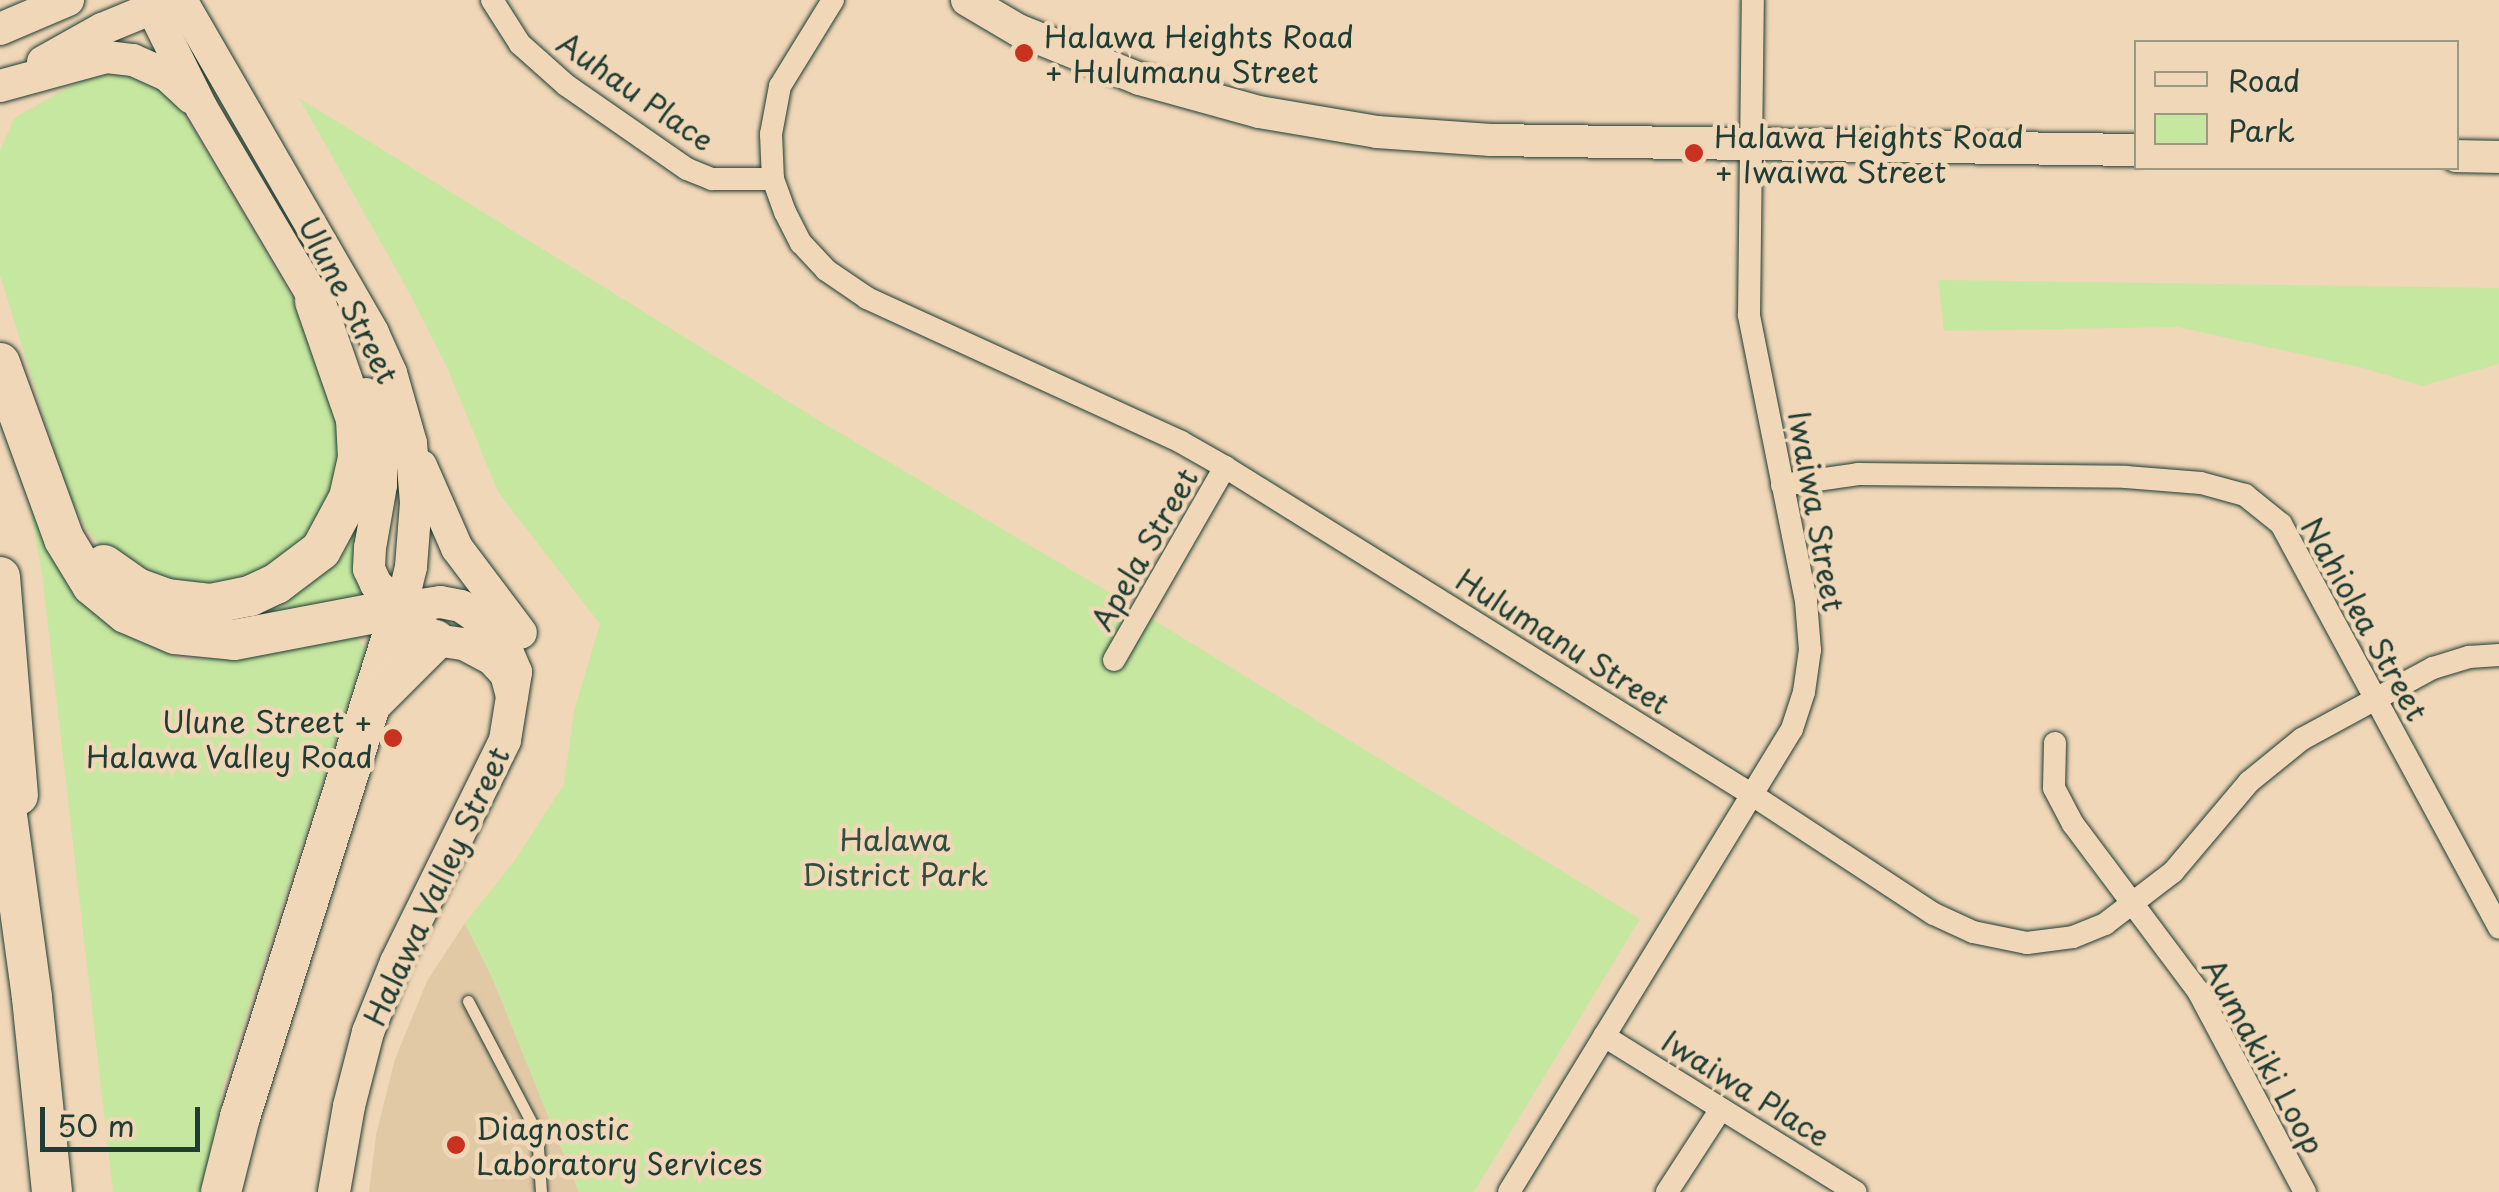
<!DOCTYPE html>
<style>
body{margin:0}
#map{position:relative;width:2499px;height:1192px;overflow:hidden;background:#f0d7b7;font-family:"Playpen Sans",sans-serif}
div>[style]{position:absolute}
.built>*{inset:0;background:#e2c9a6}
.green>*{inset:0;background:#c6e7a0}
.roads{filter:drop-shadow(0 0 2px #1f3d34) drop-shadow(0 0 2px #1f3d34)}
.lane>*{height:11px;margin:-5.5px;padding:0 5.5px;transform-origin:5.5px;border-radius:5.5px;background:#f0d7b7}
.street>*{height:22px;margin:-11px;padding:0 11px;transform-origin:11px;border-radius:11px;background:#f0d7b7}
.secondary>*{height:32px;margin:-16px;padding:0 16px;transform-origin:16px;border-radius:16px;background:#f0d7b7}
.highway>*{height:40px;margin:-20px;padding:0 20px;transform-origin:20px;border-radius:20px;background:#f0d7b7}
.dots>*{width:28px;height:28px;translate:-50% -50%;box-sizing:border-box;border:5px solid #f0d7b7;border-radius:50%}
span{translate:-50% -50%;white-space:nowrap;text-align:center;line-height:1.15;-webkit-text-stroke:9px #f0d7b7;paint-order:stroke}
.poi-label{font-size:30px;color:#1f3d34}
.left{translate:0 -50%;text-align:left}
.right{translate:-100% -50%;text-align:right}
.street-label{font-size:30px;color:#1f3d34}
.park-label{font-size:30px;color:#304e3f}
.legend{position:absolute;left:2134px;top:40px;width:325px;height:130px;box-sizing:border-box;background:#f0d7b7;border:2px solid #9c9983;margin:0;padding:12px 18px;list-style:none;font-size:30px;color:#1f3d34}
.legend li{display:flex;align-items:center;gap:20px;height:50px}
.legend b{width:50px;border:2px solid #9c9983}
.scale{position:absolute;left:40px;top:1107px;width:160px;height:45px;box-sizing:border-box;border:5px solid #1f3d34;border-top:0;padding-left:12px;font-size:30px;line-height:35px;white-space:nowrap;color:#1f3d34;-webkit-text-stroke:8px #f0d7b7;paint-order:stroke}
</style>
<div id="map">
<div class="built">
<div style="clip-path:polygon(465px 923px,492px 977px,579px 1192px,369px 1192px,376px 1135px,395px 1059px,427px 981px)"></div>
</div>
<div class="green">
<div style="clip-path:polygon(105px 75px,133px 76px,156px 86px,182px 110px,321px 346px,346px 439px,318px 533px,248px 584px,159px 584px,104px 550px,84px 526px,65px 485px,0 275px,0 151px,14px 118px,80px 81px)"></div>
<div style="clip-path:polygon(299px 98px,823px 423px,1100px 587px,1640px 919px,1474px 1192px,579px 1192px,492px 977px,465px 923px,515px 860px,564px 784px,574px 711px,600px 624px,498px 492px,447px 367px,405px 285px)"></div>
<div style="clip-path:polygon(1938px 280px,2499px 288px,2499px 364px,2422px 386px,2363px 368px,2178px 327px,1944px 331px)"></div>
<div style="clip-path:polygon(22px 464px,88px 603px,135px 639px,184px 660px,238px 657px,351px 629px,366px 650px,223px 1085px,203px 1192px,113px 1192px,42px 574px)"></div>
<div style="clip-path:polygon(350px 527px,360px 531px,368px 600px,250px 628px,174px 611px)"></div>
</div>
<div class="roads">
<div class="lane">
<div style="left:468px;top:1001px;width:149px;rotate:62.4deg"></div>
<div style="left:537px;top:1133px;width:59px;rotate:86.1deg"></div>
</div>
<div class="street">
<div style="left:492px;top:0;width:52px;rotate:57.5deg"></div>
<div style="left:520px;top:44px;width:62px;rotate:41.7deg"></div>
<div style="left:566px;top:85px;width:147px;rotate:34.8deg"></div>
<div style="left:687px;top:169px;width:27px;rotate:22deg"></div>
<div style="left:712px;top:179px;width:61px"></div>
<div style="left:833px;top:0;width:101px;rotate:121.6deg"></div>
<div style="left:780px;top:86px;width:49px;rotate:100.6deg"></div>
<div style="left:771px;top:134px;width:45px;rotate:87.5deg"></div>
<div style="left:773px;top:179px;width:35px;rotate:70deg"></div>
<div style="left:785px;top:212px;width:35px;rotate:63deg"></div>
<div style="left:801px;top:243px;width:37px;rotate:47deg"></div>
<div style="left:826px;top:270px;width:50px;rotate:34.3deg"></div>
<div style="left:867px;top:298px;width:345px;rotate:24.6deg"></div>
<div style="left:1181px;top:442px;width:51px;rotate:29.6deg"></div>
<div style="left:1225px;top:467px;width:619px;rotate:31.87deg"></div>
<div style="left:1751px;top:794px;width:219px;rotate:33.3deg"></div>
<div style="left:1934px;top:914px;width:43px;rotate:24.8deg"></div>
<div style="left:1973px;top:932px;width:55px;rotate:11.5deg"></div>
<div style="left:2027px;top:943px;width:46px;rotate:-7.4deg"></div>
<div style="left:2073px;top:937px;width:35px;rotate:-22deg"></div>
<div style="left:2105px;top:924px;width:86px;rotate:-37.4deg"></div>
<div style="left:2173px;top:872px;width:118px;rotate:-49.8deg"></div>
<div style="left:2249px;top:782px;width:68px;rotate:-39.1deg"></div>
<div style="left:2302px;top:739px;width:149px;rotate:-28.5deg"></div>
<div style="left:2433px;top:668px;width:38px;rotate:-17deg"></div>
<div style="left:2469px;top:657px;width:30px;rotate:-4deg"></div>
<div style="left:1782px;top:485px;width:77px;rotate:-8.2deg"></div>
<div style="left:1858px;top:474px;width:268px;rotate:0.6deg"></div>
<div style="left:2126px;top:477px;width:75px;rotate:4.6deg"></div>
<div style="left:2201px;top:483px;width:46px;rotate:15.3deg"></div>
<div style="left:2245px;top:495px;width:46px;rotate:38.9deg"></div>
<div style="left:2281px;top:524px;width:459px;rotate:61.6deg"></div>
<div style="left:1114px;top:660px;width:223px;rotate:-60.1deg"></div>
<div style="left:2055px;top:743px;width:45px;rotate:91.3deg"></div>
<div style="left:2054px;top:788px;width:41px;rotate:62.2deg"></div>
<div style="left:2073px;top:824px;width:209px;rotate:53.2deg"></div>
<div style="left:2198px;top:991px;width:228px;rotate:62deg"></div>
<div style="left:1604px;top:1036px;width:296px;rotate:31.8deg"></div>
<div style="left:1509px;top:1192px;width:543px;rotate:-58.57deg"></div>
<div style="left:1792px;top:729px;width:39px;rotate:-72deg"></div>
<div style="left:1804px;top:692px;width:42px;rotate:-81.9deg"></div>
<div style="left:1810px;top:650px;width:49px;rotate:-94.7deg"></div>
<div style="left:1806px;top:601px;width:292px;rotate:-101.3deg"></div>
<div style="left:1749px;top:315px;width:315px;rotate:-89.3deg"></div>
<div style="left:1667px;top:1192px;width:99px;rotate:-57deg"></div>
</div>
<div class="secondary">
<div style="left:148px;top:0;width:119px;rotate:63.6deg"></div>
<div style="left:201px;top:107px;width:247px;rotate:59.4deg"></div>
<div style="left:181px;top:0;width:384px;rotate:60deg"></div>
<div style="left:373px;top:333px;width:44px;rotate:65.8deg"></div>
<div style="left:391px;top:373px;width:73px;rotate:74.1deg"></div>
<div style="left:411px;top:443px;width:60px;rotate:85.2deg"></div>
<div style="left:416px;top:503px;width:64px;rotate:94.5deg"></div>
<div style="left:411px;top:567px;width:42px;rotate:103.7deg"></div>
<div style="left:967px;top:0;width:59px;rotate:30.5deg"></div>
<div style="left:1018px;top:30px;width:131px;rotate:21.9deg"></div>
<div style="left:1140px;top:79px;width:123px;rotate:15.5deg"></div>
<div style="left:1259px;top:112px;width:120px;rotate:9.6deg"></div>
<div style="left:1377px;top:132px;width:114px;rotate:4deg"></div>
<div style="left:1491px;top:140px;width:645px;rotate:0.89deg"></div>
<div style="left:0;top:29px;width:74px;rotate:-23.1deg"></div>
<div style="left:43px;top:62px;width:68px;rotate:-29.2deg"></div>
<div style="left:102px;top:29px;width:74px;rotate:-22.4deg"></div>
<div style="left:0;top:86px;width:111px;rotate:-15.2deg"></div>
<div style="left:107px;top:57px;width:26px;rotate:7deg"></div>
<div style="left:133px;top:60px;width:37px;rotate:24deg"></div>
<div style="left:167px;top:75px;width:33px;rotate:43deg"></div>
<div style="left:2456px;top:156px;width:43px;rotate:1.3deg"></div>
<div style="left:366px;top:394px;width:60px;rotate:75.5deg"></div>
<div style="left:381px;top:452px;width:33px;rotate:90deg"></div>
<div style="left:381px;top:485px;width:64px;rotate:99.9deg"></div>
<div style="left:370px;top:548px;width:21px;rotate:93deg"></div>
<div style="left:369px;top:569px;width:17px;rotate:65deg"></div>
<div style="left:376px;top:584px;width:81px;rotate:43.5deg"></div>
<div style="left:435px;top:640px;width:29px;rotate:8deg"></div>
<div style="left:464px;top:644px;width:32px;rotate:28deg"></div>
<div style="left:492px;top:659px;width:21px;rotate:47deg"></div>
<div style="left:506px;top:674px;width:23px;rotate:75deg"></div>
<div style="left:421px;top:466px;width:90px;rotate:66.3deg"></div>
<div style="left:457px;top:548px;width:106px;rotate:53deg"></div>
<div style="left:334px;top:1192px;width:87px;rotate:-80.1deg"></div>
<div style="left:349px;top:1106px;width:76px;rotate:-75.6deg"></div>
<div style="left:368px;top:1032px;width:75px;rotate:-68.2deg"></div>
<div style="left:396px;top:962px;width:247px;rotate:-63.8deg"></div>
<div style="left:505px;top:740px;width:69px;rotate:-80.8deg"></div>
<div style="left:516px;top:672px;width:41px;rotate:-112.8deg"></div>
<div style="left:500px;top:634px;width:48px;rotate:-144.3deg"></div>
<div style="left:461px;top:606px;width:21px;rotate:-169deg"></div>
<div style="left:440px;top:602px;width:39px;rotate:171deg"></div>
</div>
<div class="highway">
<div style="left:0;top:363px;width:187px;rotate:70deg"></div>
<div style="left:64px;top:539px;width:54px;rotate:58.7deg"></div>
<div style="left:92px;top:585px;width:44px;rotate:39.5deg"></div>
<div style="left:126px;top:613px;width:53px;rotate:23.2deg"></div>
<div style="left:175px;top:634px;width:59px;rotate:5.8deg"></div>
<div style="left:234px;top:640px;width:170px;rotate:-10.8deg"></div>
<div style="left:401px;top:608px;width:534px;rotate:107.55deg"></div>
<div style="left:240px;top:1117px;width:77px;rotate:104.2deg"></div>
<div style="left:104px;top:565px;width:40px;rotate:34.9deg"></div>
<div style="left:137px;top:588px;width:33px;rotate:20deg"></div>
<div style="left:168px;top:599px;width:42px;rotate:6.8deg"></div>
<div style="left:210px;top:604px;width:41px;rotate:-11.3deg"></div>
<div style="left:250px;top:596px;width:29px;rotate:-25deg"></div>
<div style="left:276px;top:584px;width:56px;rotate:-37.1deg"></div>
<div style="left:321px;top:550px;width:59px;rotate:-61.7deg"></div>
<div style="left:349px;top:498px;width:41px;rotate:-77.3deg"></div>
<div style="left:358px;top:458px;width:39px;rotate:-93deg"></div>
<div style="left:356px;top:419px;width:125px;rotate:-109.2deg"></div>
<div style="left:0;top:577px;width:219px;rotate:85.3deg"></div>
<div style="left:375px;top:700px;width:85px;rotate:-45deg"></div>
<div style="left:0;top:764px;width:236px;rotate:82.2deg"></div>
<div style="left:32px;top:998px;width:195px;rotate:84.1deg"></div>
</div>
</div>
<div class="dots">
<div style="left:1024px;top:53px;background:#c8321e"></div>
<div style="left:1694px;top:153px;background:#c8321e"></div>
<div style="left:393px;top:738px;background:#c8321e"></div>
<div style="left:456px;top:1145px;background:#c8321e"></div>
</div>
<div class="poi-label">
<span class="left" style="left:1044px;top:53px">Halawa Heights Road<br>+ Hulumanu Street</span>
<span class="left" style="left:1714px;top:153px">Halawa Heights Road<br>+ Iwaiwa Street</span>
<span class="right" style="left:373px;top:738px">Ulune Street +<br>Halawa Valley Road</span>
<span class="left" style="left:476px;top:1145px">Diagnostic<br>Laboratory Services</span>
</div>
<div class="street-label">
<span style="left:636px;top:91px;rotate:35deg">Auhau Place</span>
<span style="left:349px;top:300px;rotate:63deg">Ulune Street</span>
<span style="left:1817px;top:511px;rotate:80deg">Iwaiwa Street</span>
<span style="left:1144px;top:549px;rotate:-60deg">Apela Street</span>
<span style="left:2365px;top:619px;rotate:61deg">Nahiolea Street</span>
<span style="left:1563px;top:641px;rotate:32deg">Hulumanu Street</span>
<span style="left:436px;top:886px;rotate:-65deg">Halawa Valley Street</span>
<span style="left:2264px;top:1056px;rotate:61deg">Aumakiki Loop</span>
<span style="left:1746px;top:1088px;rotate:32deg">Iwaiwa Place</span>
</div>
<div class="park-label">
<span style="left:895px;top:856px">Halawa<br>District Park</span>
</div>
<ul class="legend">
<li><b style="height:12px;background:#f0d7b7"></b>Road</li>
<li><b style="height:28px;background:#c6e7a0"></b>Park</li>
</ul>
<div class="scale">50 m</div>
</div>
